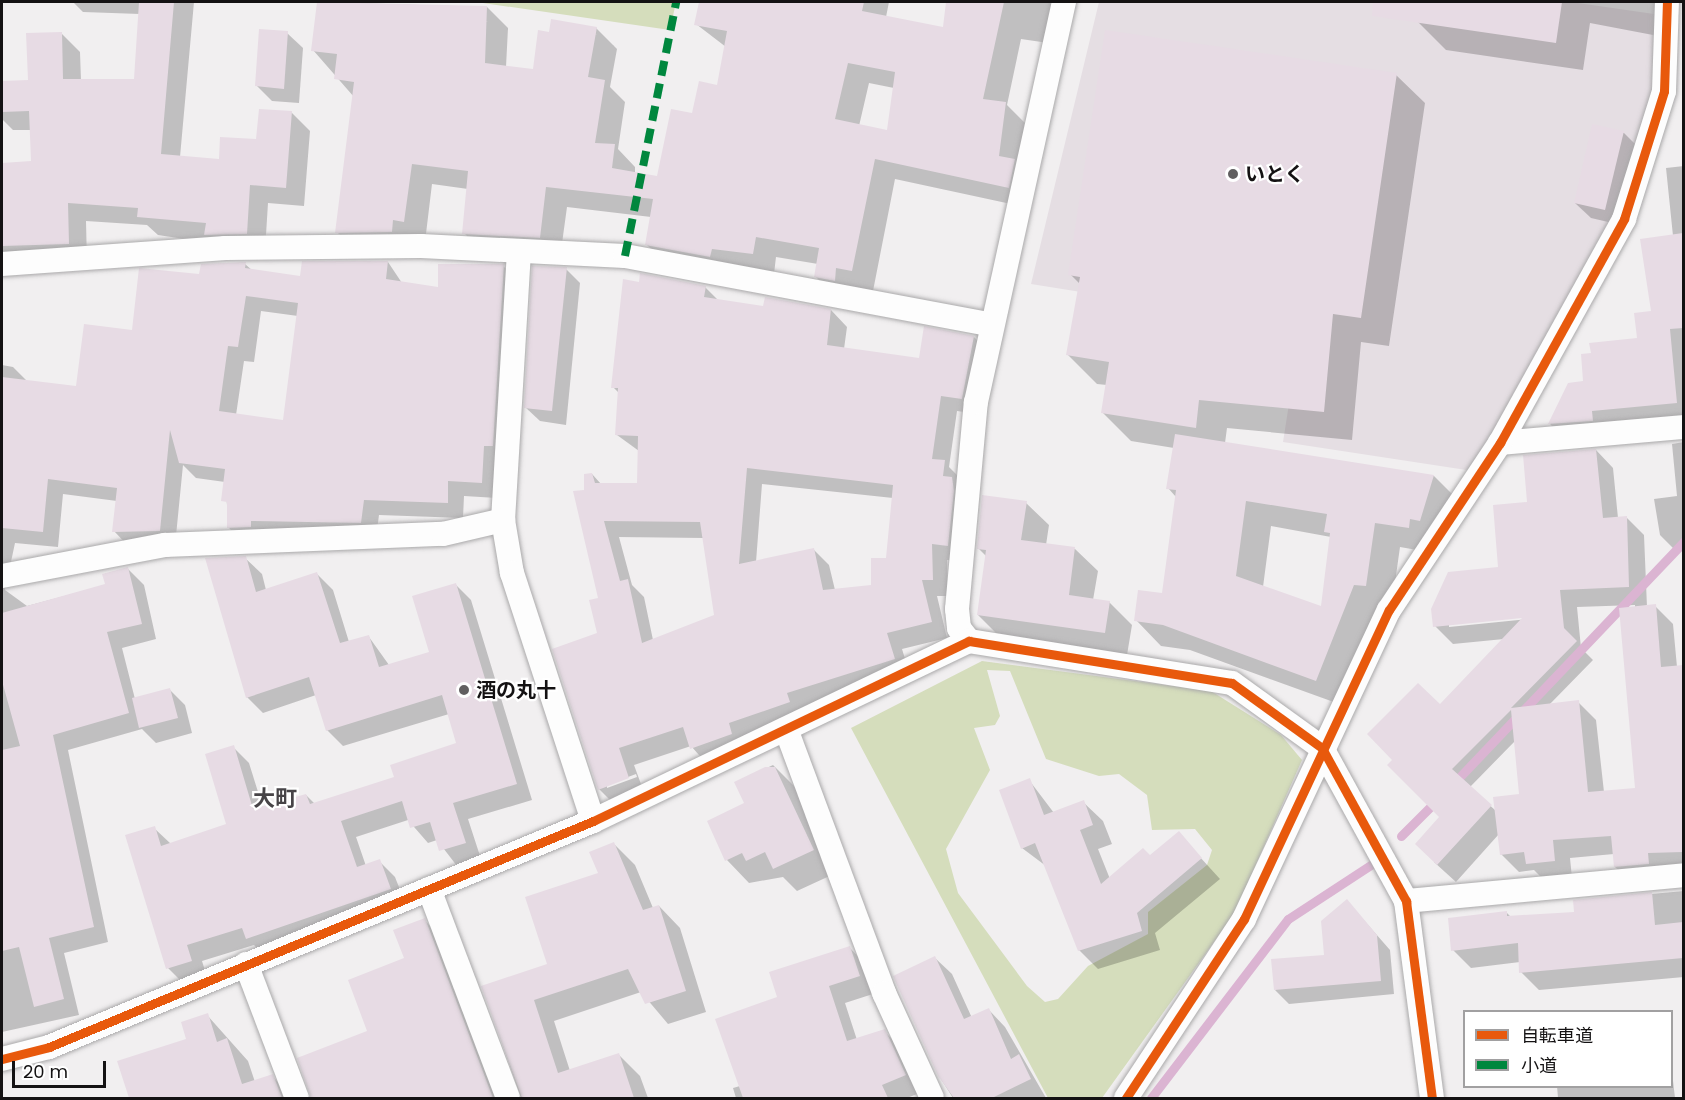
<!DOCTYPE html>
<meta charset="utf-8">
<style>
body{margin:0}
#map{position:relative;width:1685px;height:1100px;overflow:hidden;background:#f1eff0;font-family:Poppins,"Noto Sans JP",sans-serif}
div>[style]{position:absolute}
.built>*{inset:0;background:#e5dee3}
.green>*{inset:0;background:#d5ddbc}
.shadow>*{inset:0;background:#0003}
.stream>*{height:9px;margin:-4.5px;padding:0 4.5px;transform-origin:4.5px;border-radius:4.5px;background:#dbb4d2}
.building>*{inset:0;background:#e7dbe4}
.roads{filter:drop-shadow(0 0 2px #aaa9aa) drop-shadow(0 0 2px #aaa9aa)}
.minor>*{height:24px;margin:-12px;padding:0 12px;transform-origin:12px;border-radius:12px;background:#fdfdfd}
.quiet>*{height:8px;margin-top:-4px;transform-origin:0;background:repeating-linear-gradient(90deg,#00873e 0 15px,transparent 0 23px)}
.cycleway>*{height:9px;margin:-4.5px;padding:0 4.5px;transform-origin:4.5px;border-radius:4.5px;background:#e8590c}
.dots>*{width:16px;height:16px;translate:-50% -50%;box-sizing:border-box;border:3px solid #fff;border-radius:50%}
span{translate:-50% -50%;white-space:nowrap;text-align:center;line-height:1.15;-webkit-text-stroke:4.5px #fff;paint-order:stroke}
.poi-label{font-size:20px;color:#141213;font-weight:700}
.left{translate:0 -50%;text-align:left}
.quarter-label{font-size:22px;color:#474447;font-weight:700}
.frame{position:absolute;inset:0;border:3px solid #141213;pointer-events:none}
.legend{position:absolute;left:1463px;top:1010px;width:210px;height:78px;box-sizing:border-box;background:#fff;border:2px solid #a1a0a1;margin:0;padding:8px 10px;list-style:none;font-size:18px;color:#141213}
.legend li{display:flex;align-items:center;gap:12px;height:30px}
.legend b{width:30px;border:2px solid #a1a0a1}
.scale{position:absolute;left:12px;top:1061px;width:94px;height:27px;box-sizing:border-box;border:3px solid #141213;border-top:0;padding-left:8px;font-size:18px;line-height:21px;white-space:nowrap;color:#141213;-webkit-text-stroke:4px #fff;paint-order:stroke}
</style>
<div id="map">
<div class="built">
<div style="clip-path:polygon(1099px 2px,1571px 2px,1661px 15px,1660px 71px,1612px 222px,1473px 471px,1283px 442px,1301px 327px,1031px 284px)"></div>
</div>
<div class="green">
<div style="clip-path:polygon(476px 2px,676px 2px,670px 30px)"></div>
<div style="clip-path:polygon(evenodd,982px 661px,1211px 691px,1281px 735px,1302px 760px,1234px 914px,1102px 1098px,1048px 1098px,851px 728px,982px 661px,987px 670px,1010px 671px,1046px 759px,1099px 776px,1119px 774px,1147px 795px,1152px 830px,1195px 829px,1212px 850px,1207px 865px,1148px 912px,1148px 934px,1088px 966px,1058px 999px,1045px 1002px,1027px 986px,958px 893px,946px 849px,990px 770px,974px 728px,995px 725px,1000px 716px,987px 670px)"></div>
</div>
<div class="shadow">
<div style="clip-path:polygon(73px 2px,194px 2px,180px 157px,221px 161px,258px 140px,291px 112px,310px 131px,304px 206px,268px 203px,265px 251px,158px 235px,147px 225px,86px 221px,87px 262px,2px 267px,2px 165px,32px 162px,31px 130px,13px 130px,2px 119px,2px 82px,29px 81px,61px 33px,80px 52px,81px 81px,135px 80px,140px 14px,83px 12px)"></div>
<div style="clip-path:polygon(evenodd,319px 2px,487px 7px,508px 28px,506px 67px,534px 71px,550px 34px,596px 28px,617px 49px,610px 87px,625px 102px,618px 149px,635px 167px,635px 174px,659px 178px,693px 115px,718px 87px,726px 47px,696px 24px,702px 2px,889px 2px,886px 17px,944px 29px,948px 2px,1049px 2px,1066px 21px,1062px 45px,1021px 39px,1007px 105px,1026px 124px,1029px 208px,895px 179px,873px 291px,836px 297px,815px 276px,818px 264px,776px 257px,774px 274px,668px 266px,647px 245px,651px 217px,567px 207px,560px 258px,485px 254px,464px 233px,468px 189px,432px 184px,425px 242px,358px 253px,337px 232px,354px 97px,313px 50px,319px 2px,869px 83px,894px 88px,888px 132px,859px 126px,869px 83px)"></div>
<div style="clip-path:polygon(1421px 2px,1666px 2px,1679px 15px,1674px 39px,1590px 23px,1583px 70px,1446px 50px,1418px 22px)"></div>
<div style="clip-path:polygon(287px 33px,303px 48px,299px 103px,272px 101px,257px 86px)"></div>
<div style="clip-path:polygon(evenodd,1396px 75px,1425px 103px,1389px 346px,1361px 342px,1352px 440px,1227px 428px,1225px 443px,1434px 476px,1459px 501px,1434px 553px,1400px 547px,1391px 611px,1342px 705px,1190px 650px,1161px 646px,1136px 620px,1163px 595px,1176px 497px,1168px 488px,1174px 448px,1131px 441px,1103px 413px,1107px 385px,1097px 384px,1068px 355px,1080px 284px,1070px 274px,1396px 75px,1271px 526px,1331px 537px,1322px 608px,1263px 587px,1271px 526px)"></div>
<div style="clip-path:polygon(1593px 126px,1624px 133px,1639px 148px,1621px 225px,1591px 218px,1575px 203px)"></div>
<div style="clip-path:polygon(1684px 166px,1684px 429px,1564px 438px,1550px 424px,1569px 384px,1584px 382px,1592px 354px,1639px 339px,1653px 312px,1673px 236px,1666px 168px)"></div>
<div style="clip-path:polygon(evenodd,388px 262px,402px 283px,439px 288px,503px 266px,519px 281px,497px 498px,464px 496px,463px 518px,379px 515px,376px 538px,244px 543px,229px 528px,225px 482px,196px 478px,183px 465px,175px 546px,129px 547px,114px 531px,117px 501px,63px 494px,58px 547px,15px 543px,5px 590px,27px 606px,106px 585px,128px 569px,144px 585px,156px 639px,122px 648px,135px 699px,170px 690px,185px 705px,192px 733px,156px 743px,142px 729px,68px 750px,108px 942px,64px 953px,79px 1015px,2px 1032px,2px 365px,13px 367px,27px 381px,78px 387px,200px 276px,245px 264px,253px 271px,301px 278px,388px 262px,261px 311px,298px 316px,285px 422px,236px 415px,244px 361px,254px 362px,261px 311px)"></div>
<div style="clip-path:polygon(566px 269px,580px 283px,566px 425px,540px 421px,525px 407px)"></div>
<div style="clip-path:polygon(evenodd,640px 283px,705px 287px,719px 301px,765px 308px,831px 310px,847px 327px,844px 349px,921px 360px,974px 337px,990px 353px,978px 414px,957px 411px,949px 467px,960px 478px,964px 561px,947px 560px,948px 596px,937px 596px,947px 638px,902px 649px,910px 675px,707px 764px,691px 746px,634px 765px,645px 795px,615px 805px,599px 789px,599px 599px,585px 491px,592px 474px,601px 484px,639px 485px,639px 451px,617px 435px,619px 393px,613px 387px,640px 283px,762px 484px,893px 498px,887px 559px,873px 587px,835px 590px,829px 565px,813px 549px,756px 562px,762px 484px,640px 283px,619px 537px,704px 538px,716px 616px,653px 640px,644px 597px,632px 585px,619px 537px,640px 283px,636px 774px,637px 777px,607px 788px,607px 785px,636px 774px)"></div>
<div style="clip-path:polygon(1684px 442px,1684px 548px,1674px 549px,1660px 535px,1654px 499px,1677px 496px,1672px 444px)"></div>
<div style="clip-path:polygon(evenodd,1596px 450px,1613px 468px,1618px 518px,1626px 517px,1644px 535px,1647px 607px,1655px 606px,1673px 624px,1677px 667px,1684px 666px,1684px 880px,1633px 884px,1615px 867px,1614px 854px,1570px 858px,1572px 878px,1545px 881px,1534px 870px,1519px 872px,1501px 854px,1499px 834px,1456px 882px,1434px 862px,1441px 817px,1440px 706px,1504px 639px,1453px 644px,1435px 626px,1499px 568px,1529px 503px,1596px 450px,1635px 605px,1637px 789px,1604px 792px,1596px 720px,1578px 702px,1549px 705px,1593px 660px,1581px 648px,1577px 607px,1635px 605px,1596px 450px,1529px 616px,1529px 619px,1449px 627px,1449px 624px,1529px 616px,1596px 450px,1515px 741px,1521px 795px,1496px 811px,1470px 787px,1515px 741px)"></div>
<div style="clip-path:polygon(1026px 503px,1049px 525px,1046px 545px,1075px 549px,1098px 571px,1093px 600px,1109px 602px,1132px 625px,1127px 655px,1001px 638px,978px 615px,986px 556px,978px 548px)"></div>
<div style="clip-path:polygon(245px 558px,262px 574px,266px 590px,317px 574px,333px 590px,349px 642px,369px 637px,389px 665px,431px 653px,455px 584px,471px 600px,532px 800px,468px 819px,481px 859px,457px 866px,437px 840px,428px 843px,408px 820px,356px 837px,366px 866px,379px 861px,395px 877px,406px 905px,263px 954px,254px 945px,202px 961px,207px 977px,184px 984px,168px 968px,154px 828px,171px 844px,228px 825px,233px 747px,249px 763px,263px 808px,306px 795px,315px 804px,395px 778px,458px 744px,449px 714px,343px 746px,327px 730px,316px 695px,263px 713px,247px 697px)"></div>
<div style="clip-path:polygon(773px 765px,796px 788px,836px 873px,797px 891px,783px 877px,749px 883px,727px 860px,709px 822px,746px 804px,736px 783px)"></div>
<div style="clip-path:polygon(1029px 780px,1054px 813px,1083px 802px,1103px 821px,1112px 844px,1098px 849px,1110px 879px,1150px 857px,1178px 833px,1220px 879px,1155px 933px,1160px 950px,1098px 969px,1079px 950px,1046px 866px,1022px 848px)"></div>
<div style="clip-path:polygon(614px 844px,635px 865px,653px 908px,659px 906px,680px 928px,706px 1012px,668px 1024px,641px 992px,554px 1021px,570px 1071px,619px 1055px,640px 1076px,648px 1098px,521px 1098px,483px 987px,549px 965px)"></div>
<div style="clip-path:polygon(1684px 891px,1684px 977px,1539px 990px,1521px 972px,1520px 962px,1471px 968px,1453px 950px,1506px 912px,1511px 917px,1576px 913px,1575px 901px)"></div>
<div style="clip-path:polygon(1347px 901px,1390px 950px,1394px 994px,1289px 1004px,1275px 990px,1326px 956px)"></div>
<div style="clip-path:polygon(424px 920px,446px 941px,505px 1098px,310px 1098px,369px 1032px)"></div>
<div style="clip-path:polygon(850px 948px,866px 965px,876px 993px,845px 1003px,857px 1040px,884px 1031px,901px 1048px,922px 1092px,907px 1098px,736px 1098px,733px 1088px,740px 1086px,779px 998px)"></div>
<div style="clip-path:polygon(935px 958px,952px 974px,972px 1018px,989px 1010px,1005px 1027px,1046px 1098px,953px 1098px,939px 1076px)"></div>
<div style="clip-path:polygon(207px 1015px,248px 1061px,255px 1082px,272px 1076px,294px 1098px,130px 1098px,119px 1062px,188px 1040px)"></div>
<div style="clip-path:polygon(1672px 1072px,1675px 1098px,1558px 1098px,1557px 1086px,1672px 1086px)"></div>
</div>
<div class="stream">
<div style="left:1452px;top:785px;width:337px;rotate:-46.4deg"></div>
<div style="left:1401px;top:836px;width:52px;rotate:-45deg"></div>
<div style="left:1151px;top:1098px;width:225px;rotate:-52.6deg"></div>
<div style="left:1288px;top:919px;width:100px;rotate:-33.2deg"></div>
</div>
<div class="building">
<div style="clip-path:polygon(139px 2px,174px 2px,161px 154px,219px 159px,220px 137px,256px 139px,259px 109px,292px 111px,286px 188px,250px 185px,247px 234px,204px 235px,206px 223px,137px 217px,138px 208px,68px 203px,69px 244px,2px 246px,2px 163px,31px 161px,29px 111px,2px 112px,2px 81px,28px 80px,26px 33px,62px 32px,63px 79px,134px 79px)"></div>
<div style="clip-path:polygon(evenodd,317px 2px,487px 6px,485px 63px,533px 69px,538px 30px,549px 32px,551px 19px,597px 27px,588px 77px,605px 80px,595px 143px,615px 144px,612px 168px,657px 176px,671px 109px,692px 113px,699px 81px,717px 85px,727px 31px,694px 25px,699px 2px,864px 2px,862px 11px,943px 27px,946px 2px,1004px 2px,983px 99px,1006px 102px,999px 156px,1015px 159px,1009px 188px,875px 159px,852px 271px,836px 268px,835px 281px,814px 277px,819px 248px,756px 237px,753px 254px,712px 249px,710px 257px,645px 245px,653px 199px,546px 187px,540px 238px,462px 234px,468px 171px,412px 164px,404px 222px,393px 220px,392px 232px,335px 233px,354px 82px,334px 79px,337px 54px,311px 51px,317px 2px,848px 63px,895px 72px,887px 130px,835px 119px,848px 63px)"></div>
<div style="clip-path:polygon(1373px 2px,1562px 2px,1556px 43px,1372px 16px)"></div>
<div style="clip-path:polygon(259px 29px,288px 31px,284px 89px,255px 86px)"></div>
<div style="clip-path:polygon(1105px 30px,1397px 73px,1361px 318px,1333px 314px,1324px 412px,1199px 400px,1196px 428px,1101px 413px,1109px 362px,1066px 355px,1080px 277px,1068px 275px)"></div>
<div style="clip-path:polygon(1592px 124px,1624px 131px,1605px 210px,1574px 203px)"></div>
<div style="clip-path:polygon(1683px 233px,1683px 328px,1670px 329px,1677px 403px,1592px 411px,1593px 421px,1548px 424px,1568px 383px,1583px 381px,1581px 354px,1591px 353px,1589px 343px,1637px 338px,1634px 313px,1651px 311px,1640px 239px)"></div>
<div style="clip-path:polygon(evenodd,302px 261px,388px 261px,386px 279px,438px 287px,438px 264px,504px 264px,493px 446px,484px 446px,482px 483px,448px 481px,448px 503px,364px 500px,361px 523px,251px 521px,251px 527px,227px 528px,227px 502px,221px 501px,225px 469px,179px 463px,170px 430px,160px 531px,112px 532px,117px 488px,48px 479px,43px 532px,2px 528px,2px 377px,76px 386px,84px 324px,132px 330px,139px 268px,199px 274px,201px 264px,246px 262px,245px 268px,300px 276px,302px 261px,246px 296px,298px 303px,283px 420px,219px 411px,228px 346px,238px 347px,246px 296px)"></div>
<div style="clip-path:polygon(532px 266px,567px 267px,552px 411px,524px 408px)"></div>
<div style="clip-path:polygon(evenodd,640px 273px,706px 286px,704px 297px,763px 306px,765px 297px,831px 309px,827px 345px,919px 358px,924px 326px,974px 336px,962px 399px,941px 396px,932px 459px,945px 460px,943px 476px,952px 477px,954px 491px,948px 546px,932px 544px,933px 580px,922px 580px,932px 622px,887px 633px,895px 659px,787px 693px,790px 702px,729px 723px,732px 734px,690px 749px,683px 727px,619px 748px,629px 778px,598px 790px,552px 649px,597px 633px,589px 600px,598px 598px,573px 491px,584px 490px,584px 474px,592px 473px,595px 483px,637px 483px,638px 436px,615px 435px,618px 388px,611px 388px,623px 279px,639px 282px,640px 273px,747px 468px,893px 485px,886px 558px,871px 558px,871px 585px,823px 590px,814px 548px,739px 564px,747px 468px,640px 273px,604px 521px,700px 522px,714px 615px,642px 643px,628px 579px,620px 581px,604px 521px)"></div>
<div style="clip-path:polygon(evenodd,1175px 434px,1434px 475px,1420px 521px,1410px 519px,1409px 528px,1375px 523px,1366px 586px,1354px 585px,1316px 681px,1163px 625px,1134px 621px,1138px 590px,1162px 593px,1176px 490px,1166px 489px,1175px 434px,1246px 501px,1327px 514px,1324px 532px,1330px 533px,1321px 606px,1236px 576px,1246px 501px)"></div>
<div style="clip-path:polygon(1596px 449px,1603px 518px,1627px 516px,1629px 587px,1560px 590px,1564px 628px,1577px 641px,1511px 708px,1579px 700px,1588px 792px,1635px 788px,1619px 608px,1656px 604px,1661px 667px,1683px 665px,1683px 852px,1648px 853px,1649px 864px,1614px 867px,1611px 836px,1553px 840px,1555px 861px,1526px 864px,1524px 852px,1500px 855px,1493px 797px,1519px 794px,1511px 710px,1452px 769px,1492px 805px,1437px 865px,1415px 844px,1439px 817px,1387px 765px,1392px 760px,1367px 734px,1418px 683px,1440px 704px,1522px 618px,1433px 627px,1431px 609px,1448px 572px,1498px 567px,1493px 505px,1527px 502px,1523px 455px)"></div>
<div style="clip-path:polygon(982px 495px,1027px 501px,1021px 540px,1075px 547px,1069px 595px,1110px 601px,1105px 633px,977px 615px,986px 550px,977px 549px)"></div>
<div style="clip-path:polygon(246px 556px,256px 592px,317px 572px,340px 643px,369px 635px,379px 667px,429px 652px,412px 596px,456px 583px,517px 784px,453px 803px,466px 843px,439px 851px,430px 822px,410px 828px,402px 801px,341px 821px,357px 867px,380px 859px,391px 889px,246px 939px,242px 928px,187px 945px,192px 961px,166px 969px,125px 835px,155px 826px,161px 846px,226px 824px,205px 754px,234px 745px,253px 809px,306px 794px,310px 804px,394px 777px,390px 765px,456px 743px,442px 695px,326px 731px,309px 677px,246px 698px,205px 558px)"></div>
<div style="clip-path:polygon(128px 567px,142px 624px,107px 632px,129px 713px,53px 735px,94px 927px,49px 938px,64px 999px,34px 1007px,19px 947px,2px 951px,2px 750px,20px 746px,2px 681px,2px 613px,105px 584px,102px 574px)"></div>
<div style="clip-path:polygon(170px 688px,178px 718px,139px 728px,132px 698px)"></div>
<div style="clip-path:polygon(765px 767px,775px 767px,814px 850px,773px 869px,765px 852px,746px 861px,742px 853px,725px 861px,707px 821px,744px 803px,734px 782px)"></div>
<div style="clip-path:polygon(1030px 778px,1044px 815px,1084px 800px,1093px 825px,1080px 830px,1101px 884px,1143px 848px,1150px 855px,1179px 831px,1202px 858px,1137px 913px,1142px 931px,1078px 951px,1035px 843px,1021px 849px,999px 790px)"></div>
<div style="clip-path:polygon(614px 842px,643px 910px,659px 905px,686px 991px,645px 1004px,628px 969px,534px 1000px,558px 1073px,619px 1053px,634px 1098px,522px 1098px,481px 986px,547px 964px,525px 897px,598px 873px,589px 852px)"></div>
<div style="clip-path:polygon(1652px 892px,1655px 925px,1683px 922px,1683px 958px,1519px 973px,1518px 943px,1451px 951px,1448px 918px,1507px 911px,1507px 916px,1574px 912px,1573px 900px)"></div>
<div style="clip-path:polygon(1347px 899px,1377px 935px,1381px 981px,1274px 990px,1271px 959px,1324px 955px,1321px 921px)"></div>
<div style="clip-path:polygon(425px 918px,493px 1098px,311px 1098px,297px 1058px,367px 1031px,348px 980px,404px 958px,393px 930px)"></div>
<div style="clip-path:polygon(850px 946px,860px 976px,829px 986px,847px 1041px,885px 1029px,906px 1075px,882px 1085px,888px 1098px,743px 1098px,715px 1019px,777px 997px,769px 972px)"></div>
<div style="clip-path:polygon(935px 956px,964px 1019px,989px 1008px,1011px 1059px,1019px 1054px,1031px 1079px,992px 1098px,954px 1098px,938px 1076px,893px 976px)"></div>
<div style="clip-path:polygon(208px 1013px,217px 1042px,227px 1038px,242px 1084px,273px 1074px,282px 1098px,129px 1098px,117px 1061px,186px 1039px,181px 1022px)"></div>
</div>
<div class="roads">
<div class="minor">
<div style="left:519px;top:251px;width:269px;rotate:93.4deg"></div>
<div style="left:503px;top:520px;width:54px;rotate:80.4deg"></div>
<div style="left:512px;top:573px;width:261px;rotate:71.9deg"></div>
<div style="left:2px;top:264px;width:224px;rotate:-4.1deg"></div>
<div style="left:225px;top:248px;width:196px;rotate:-0.6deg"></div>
<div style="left:421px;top:246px;width:204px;rotate:2.8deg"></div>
<div style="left:625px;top:256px;width:371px;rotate:10.6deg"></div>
<div style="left:1500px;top:443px;width:185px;rotate:-5deg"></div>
<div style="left:2px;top:576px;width:166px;rotate:-10.8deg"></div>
<div style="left:165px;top:545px;width:278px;rotate:-2.3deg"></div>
<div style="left:443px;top:534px;width:62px;rotate:-13.1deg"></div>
<div style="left:969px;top:641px;width:16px;rotate:-128deg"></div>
<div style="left:959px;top:628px;width:19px;rotate:-96deg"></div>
<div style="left:957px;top:609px;width:208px;rotate:-84.8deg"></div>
<div style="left:976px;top:402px;width:410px;rotate:-77.6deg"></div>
<div style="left:786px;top:729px;width:282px;rotate:69.6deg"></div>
<div style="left:884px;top:993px;width:115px;rotate:65.4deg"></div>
<div style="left:429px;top:889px;width:223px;rotate:69.3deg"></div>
<div style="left:1406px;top:901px;width:279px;rotate:-5.3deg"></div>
<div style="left:246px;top:964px;width:143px;rotate:69.2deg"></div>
<div style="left:2px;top:1059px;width:49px;rotate:-14.3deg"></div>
<div style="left:49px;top:1047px;width:589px;rotate:-22.56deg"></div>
<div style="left:593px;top:821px;width:417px;rotate:-25.6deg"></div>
<div style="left:969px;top:641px;width:266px;rotate:9.1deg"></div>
<div style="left:1232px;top:683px;width:111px;rotate:35.8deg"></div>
<div style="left:1322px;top:748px;width:175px;rotate:61.2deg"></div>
<div style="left:1406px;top:901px;width:199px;rotate:82.5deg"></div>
<div style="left:1126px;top:1098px;width:214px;rotate:-56.6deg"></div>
<div style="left:1244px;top:919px;width:341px;rotate:-64.9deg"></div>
<div style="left:1389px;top:610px;width:201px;rotate:-56.4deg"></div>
<div style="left:1500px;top:443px;width:256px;rotate:-61deg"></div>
<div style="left:1624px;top:219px;width:134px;rotate:-72.6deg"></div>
<div style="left:1664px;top:91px;width:89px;rotate:-88.1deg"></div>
</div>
</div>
<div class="quiet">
<div style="left:625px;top:256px;width:259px;rotate:-78.6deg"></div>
</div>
<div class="cycleway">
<div style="left:2px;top:1059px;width:49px;rotate:-14.3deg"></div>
<div style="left:49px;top:1047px;width:589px;rotate:-22.56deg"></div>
<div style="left:593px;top:821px;width:417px;rotate:-25.6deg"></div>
<div style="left:969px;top:641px;width:266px;rotate:9.1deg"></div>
<div style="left:1232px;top:683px;width:111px;rotate:35.8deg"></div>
<div style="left:1322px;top:748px;width:175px;rotate:61.2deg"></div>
<div style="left:1406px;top:901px;width:199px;rotate:82.5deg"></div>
<div style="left:1126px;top:1098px;width:214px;rotate:-56.6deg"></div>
<div style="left:1244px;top:919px;width:341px;rotate:-64.9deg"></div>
<div style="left:1389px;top:610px;width:201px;rotate:-56.4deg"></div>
<div style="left:1500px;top:443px;width:256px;rotate:-61deg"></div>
<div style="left:1624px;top:219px;width:134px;rotate:-72.6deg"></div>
<div style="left:1664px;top:91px;width:89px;rotate:-88.1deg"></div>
</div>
<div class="dots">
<div style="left:1233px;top:174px;background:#615f60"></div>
<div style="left:464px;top:690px;background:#615f60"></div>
</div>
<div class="poi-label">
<span class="left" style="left:1245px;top:174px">いとく</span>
<span class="left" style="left:476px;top:690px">酒の丸十</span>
</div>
<div class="quarter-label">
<span style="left:275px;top:799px">大町</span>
</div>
<div class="frame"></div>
<ul class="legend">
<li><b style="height:8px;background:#e8590c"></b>自転車道</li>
<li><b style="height:8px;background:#00873e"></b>小道</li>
</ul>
<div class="scale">20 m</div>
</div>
